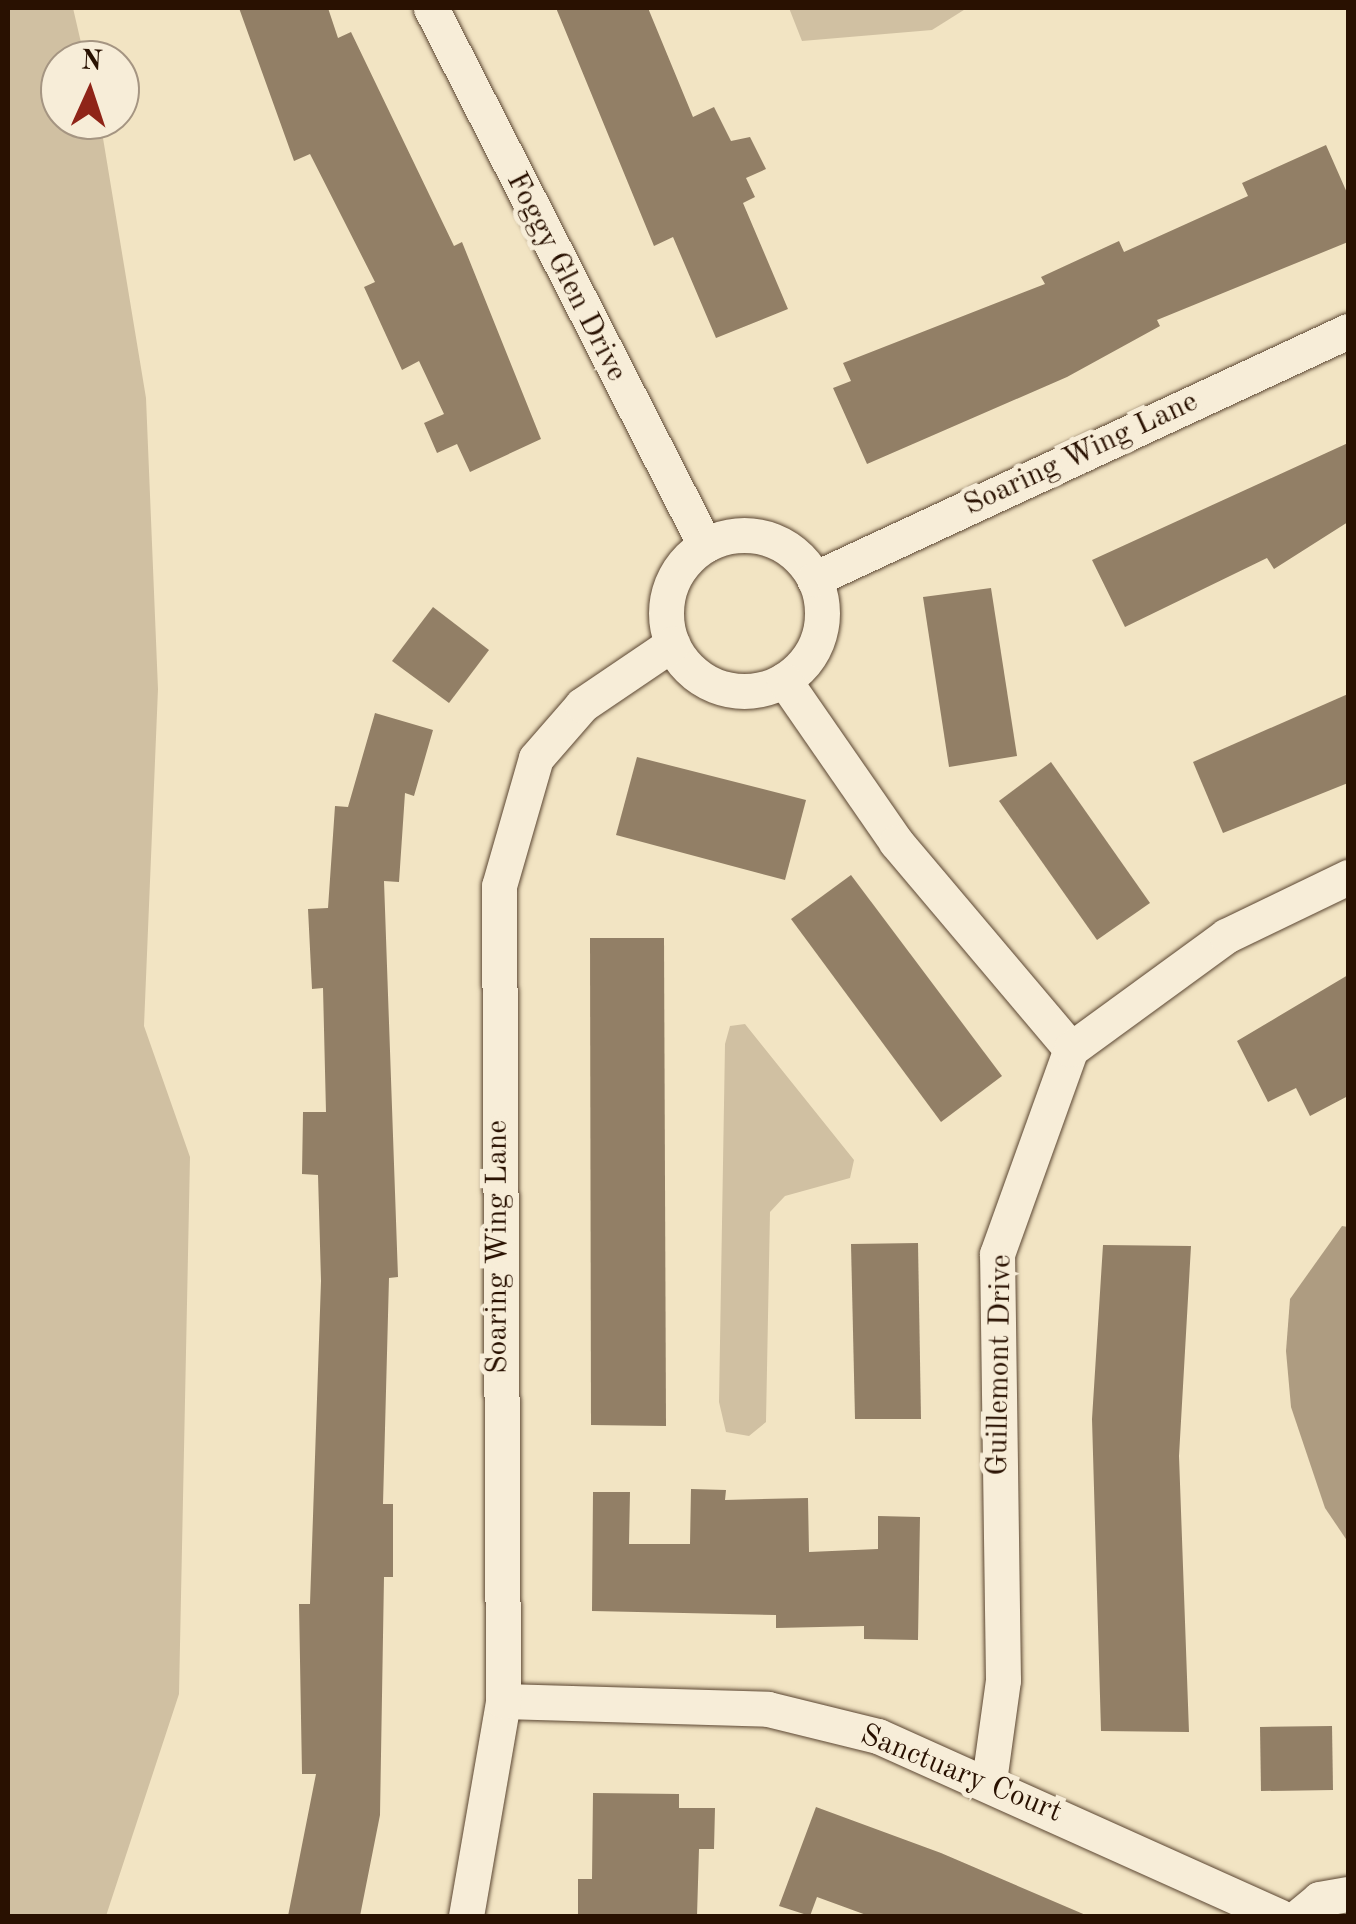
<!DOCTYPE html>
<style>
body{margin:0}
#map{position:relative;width:1356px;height:1924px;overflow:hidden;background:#f2e4c3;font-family:"Old Standard TT",serif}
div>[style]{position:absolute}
.green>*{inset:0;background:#d0c0a2}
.water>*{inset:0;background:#ae9c81}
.building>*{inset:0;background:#927f66}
.roads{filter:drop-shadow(0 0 2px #5b4632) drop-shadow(0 0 2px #5b4632)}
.street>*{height:35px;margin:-17.5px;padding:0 17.5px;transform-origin:17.5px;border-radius:17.5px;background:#f7edd8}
.street>.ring{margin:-17.5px;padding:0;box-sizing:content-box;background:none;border:35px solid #f7edd8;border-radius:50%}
span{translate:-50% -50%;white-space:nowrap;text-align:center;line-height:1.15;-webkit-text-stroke:10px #f7edd8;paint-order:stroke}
.street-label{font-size:30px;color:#291101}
.frame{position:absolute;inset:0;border:10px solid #291101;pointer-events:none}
.north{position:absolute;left:40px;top:40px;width:100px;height:100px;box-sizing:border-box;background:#f7edd8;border:2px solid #a59582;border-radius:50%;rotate:3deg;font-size:28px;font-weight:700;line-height:40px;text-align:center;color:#291101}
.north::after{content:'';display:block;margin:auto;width:35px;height:45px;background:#8f2418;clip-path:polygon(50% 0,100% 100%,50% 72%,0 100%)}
</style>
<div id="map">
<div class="green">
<div style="clip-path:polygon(8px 8px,73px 8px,85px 60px,60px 60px,60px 120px,100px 120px,146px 398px,158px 689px,144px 1026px,190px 1157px,179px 1694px,106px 1916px,8px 1916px)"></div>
<div style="clip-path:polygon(789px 8px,967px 8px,932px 30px,802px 41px)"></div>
<div style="clip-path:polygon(745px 1024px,854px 1160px,850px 1178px,785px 1196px,770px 1212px,766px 1422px,749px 1436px,726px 1432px,719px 1402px,725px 1044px,730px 1026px)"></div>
</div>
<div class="water">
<div style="clip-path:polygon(1342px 1226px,1348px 1227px,1348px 1542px,1325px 1508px,1291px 1407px,1286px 1351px,1290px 1299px)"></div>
</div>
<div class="building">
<div style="clip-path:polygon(239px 8px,328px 8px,338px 38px,351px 32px,454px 246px,462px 242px,541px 439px,470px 472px,457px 444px,437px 453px,424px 423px,444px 414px,419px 361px,402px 370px,364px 287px,375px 282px,310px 154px,294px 161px)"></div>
<div style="clip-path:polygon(556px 8px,648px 8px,693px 117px,714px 107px,731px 141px,750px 137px,766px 169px,746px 178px,755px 197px,743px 203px,788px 309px,716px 338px,673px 237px,654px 246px)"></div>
<div style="clip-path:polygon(1326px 145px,1348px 195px,1348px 242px,1157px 320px,1160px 326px,1067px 377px,867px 464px,833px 388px,851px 381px,843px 363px,1045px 284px,1041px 277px,1119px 241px,1124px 252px,1248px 196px,1242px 183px)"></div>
<div style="clip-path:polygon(1348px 443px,1348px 522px,1274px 569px,1267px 558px,1125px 627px,1092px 560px)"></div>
<div style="clip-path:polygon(991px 588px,1017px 756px,949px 767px,923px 597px)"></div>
<div style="clip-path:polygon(433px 607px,489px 650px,449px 703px,392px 661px)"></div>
<div style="clip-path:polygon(1348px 694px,1348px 783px,1223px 833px,1193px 762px)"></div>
<div style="clip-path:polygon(375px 713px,433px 730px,414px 796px,405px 793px,399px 882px,384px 881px,398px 1277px,389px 1278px,383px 1504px,393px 1504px,393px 1577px,384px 1577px,380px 1815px,360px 1916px,288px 1916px,316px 1774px,302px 1774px,299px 1604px,310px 1604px,321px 1281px,318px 1175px,302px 1174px,303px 1112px,326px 1112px,323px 988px,312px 989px,308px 909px,328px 908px,335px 806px,348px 807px)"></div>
<div style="clip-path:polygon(637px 757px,806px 800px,785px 880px,616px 835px)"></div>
<div style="clip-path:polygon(1051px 762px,1150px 903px,1097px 940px,999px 801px)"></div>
<div style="clip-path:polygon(851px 875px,1002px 1076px,941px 1122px,791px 919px)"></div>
<div style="clip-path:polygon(590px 938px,664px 938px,666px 1426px,591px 1425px)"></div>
<div style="clip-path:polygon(1348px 975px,1348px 1096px,1310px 1116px,1296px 1088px,1268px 1102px,1237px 1041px)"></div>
<div style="clip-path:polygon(918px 1243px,921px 1419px,855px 1419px,851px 1244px)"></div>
<div style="clip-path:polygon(1103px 1245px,1191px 1246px,1179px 1456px,1189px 1732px,1101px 1731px,1092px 1419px)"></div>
<div style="clip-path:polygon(691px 1489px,726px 1490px,725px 1500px,808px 1498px,809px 1552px,878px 1549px,878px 1516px,920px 1517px,918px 1640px,864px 1639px,864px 1626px,776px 1628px,776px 1615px,592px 1611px,593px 1492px,630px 1492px,629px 1544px,690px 1544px)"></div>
<div style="clip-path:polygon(1332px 1726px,1333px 1790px,1261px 1791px,1260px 1727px)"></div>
<div style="clip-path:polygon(593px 1793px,679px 1794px,679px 1808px,715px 1808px,714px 1849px,699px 1849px,697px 1916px,578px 1916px,578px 1879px,592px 1879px)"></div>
<div style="clip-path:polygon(816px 1807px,941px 1853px,1088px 1916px,869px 1916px,817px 1897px,810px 1916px,779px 1906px)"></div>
</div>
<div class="roads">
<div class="street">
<div style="left:431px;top:8px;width:603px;rotate:62.97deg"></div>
<div class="ring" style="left:666px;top:535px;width:121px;height:121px"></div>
<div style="left:814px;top:579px;width:589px;rotate:-24.91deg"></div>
<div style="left:784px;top:680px;width:197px;rotate:55.3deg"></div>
<div style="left:896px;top:842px;width:271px;rotate:49.8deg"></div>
<div style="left:503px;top:1701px;width:265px;rotate:1.7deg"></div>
<div style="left:768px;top:1709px;width:113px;rotate:13.8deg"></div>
<div style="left:878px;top:1736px;width:440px;rotate:24.2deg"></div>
<div style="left:989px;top:1781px;width:102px;rotate:-82.1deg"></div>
<div style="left:1003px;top:1680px;width:426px;rotate:-90.8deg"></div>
<div style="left:997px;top:1254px;width:218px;rotate:-70.2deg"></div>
<div style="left:1071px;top:1049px;width:192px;rotate:-36.1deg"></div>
<div style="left:1226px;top:936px;width:136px;rotate:-25.8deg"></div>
<div style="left:466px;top:1916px;width:218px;rotate:-80.2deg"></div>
<div style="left:503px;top:1701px;width:815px;rotate:-90.28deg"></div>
<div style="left:499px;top:886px;width:133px;rotate:-73.9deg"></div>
<div style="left:536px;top:758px;width:70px;rotate:-49deg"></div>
<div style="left:582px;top:705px;width:109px;rotate:-34.1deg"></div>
<div style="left:1299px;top:1916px;width:26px;rotate:-40deg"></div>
<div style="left:1319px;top:1899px;width:29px;rotate:-10deg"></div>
</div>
</div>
<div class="street-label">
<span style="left:566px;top:277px;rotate:63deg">Foggy Glen Drive</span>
<span style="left:1081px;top:454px;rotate:-25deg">Soaring Wing Lane</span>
<span style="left:498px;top:1247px;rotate:-90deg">Soaring Wing Lane</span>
<span style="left:1000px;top:1365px;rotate:-89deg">Guillemont Drive</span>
<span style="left:961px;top:1774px;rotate:22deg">Sanctuary Court</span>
</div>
<div class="frame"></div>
<div class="north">N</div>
</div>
